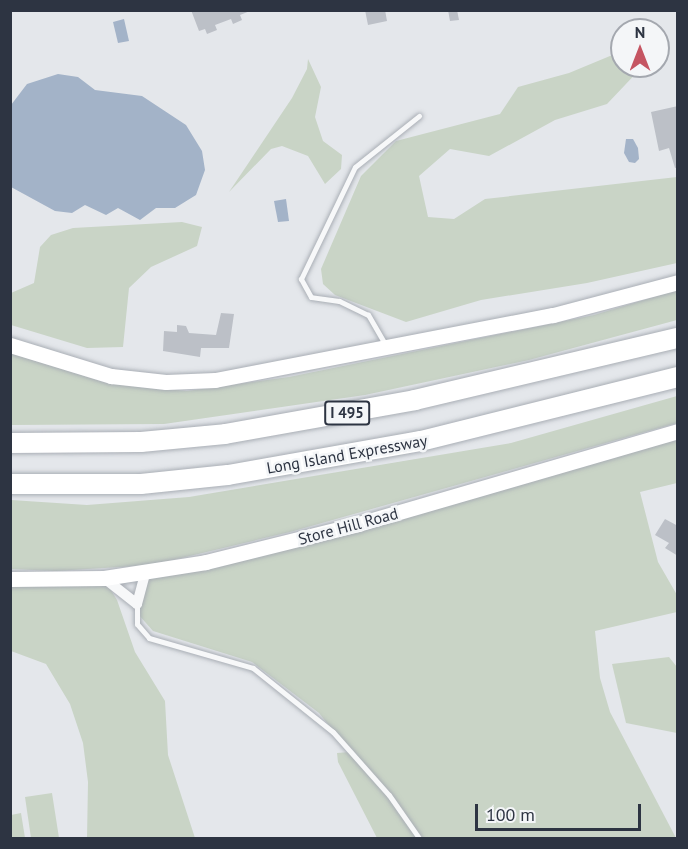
<!DOCTYPE html>
<style>
body{margin:0}
#map{position:relative;width:688px;height:849px;overflow:hidden;background:#e4e7eb;font-family:"PT Sans",sans-serif}
div>[style]{position:absolute}
.green>*{inset:0;background:#c9d4c6}
.water>*{inset:0;background:#a3b3c8}
.building>*{inset:0;background:#bcc0c7}
.roads{filter:drop-shadow(0 0 2px #a9aeb5) drop-shadow(0 0 2px #a9aeb5)}
.lane>*{height:5px;margin:-2.5px;padding:0 2.5px;transform-origin:2.5px;border-radius:2.5px;background:#f7f8f9}
.street>*{height:10px;margin:-5px;padding:0 5px;transform-origin:5px;border-radius:5px;background:#f7f8f9}
.secondary>*{height:15px;margin:-7.5px;padding:0 7.5px;transform-origin:7.5px;border-radius:7.5px;background:#fff}
.highway>*{height:20px;margin:-10px;padding:0 10px;transform-origin:10px;border-radius:10px;background:#fff}
span{translate:-50% -50%;white-space:nowrap;text-align:center;line-height:1.15;-webkit-text-stroke:5px #f4f6f8;paint-order:stroke}
.shield-label span{padding:2px 4px;background:#f4f6f8;border:2px solid;border-radius:4px;-webkit-text-stroke-width:0}
.shield-label{font-size:15px;color:#2d3442;font-weight:700}
.street-label{font-size:16px;color:#2d3442}
.frame{position:absolute;inset:0;border:12px solid #2d3442;pointer-events:none}
.north{position:absolute;left:610px;top:18px;width:60px;height:60px;box-sizing:border-box;background:#f4f6f8;border:2px solid #a4a8af;border-radius:50%;rotate:0deg;font-size:16px;font-weight:700;line-height:24px;text-align:center;color:#2d3442}
.north::after{content:'';display:block;margin:auto;width:21px;height:27px;background:#c55562;clip-path:polygon(50% 0,100% 100%,50% 72%,0 100%)}
.scale{position:absolute;left:475px;top:804px;width:166px;height:27px;box-sizing:border-box;border:3px solid #2d3442;border-top:0;padding-left:8px;font-size:18px;line-height:21px;white-space:nowrap;color:#2d3442;-webkit-text-stroke:4px #f4f6f8;paint-order:stroke}
</style>
<div id="map">
<div class="green">
<div style="clip-path:polygon(622px 51px,622px 66px,643px 66px,607px 104px,555px 120px,489px 156px,450px 149px,419px 176px,428px 217px,454px 219px,485px 199px,677px 177px,677px 263px,587px 283px,481px 300px,406px 322px,335px 295px,323px 284px,321px 269px,361px 176px,396px 141px,500px 114px,518px 87px,569px 73px)"></div>
<div style="clip-path:polygon(308px 59px,321px 87px,315px 117px,323px 141px,342px 155px,341px 169px,325px 184px,308px 156px,282px 146px,271px 149px,229px 192px,292px 98px,307px 69px)"></div>
<div style="clip-path:polygon(182px 222px,202px 227px,197px 246px,151px 267px,129px 288px,123px 347px,87px 348px,11px 325px,11px 293px,34px 283px,40px 247px,51px 235px,73px 228px)"></div>
<div style="clip-path:polygon(677px 290px,677px 320px,529px 360px,365px 395px,164px 424px,11px 425px,10px 353px,107px 383px,187px 391px,289px 377px,594px 315px)"></div>
<div style="clip-path:polygon(677px 396px,677px 423px,290px 532px,152px 565px,56px 571px,11px 569px,11px 500px,87px 505px,189px 497px,511px 443px)"></div>
<div style="clip-path:polygon(677px 431px,677px 483px,640px 492px,658px 562px,677px 595px,677px 612px,595px 631px,600px 678px,610px 712px,676px 838px,377px 838px,338px 762px,337px 753px,350px 752px,319px 713px,252px 662px,153px 631px,138px 614px,145px 574px)"></div>
<div style="clip-path:polygon(11px 579px,106px 582px,117px 600px,135px 652px,165px 701px,168px 755px,195px 838px,87px 838px,88px 782px,83px 743px,70px 704px,46px 664px,11px 651px)"></div>
<div style="clip-path:polygon(669px 657px,677px 667px,677px 733px,626px 723px,612px 664px)"></div>
<div style="clip-path:polygon(52px 793px,59px 838px,31px 838px,25px 797px)"></div>
<div style="clip-path:polygon(21px 813px,25px 838px,11px 838px,11px 815px)"></div>
</div>
<div class="water">
<div style="clip-path:polygon(124px 19px,129px 41px,118px 43px,113px 22px)"></div>
<div style="clip-path:polygon(58px 74px,78px 77px,95px 90px,142px 96px,186px 125px,202px 151px,205px 170px,196px 195px,175px 208px,156px 208px,140px 220px,118px 208px,106px 215px,85px 205px,72px 213px,55px 211px,11px 187px,11px 105px,27px 84px)"></div>
<div style="clip-path:polygon(626px 139px,633px 139px,638px 148px,639px 159px,635px 163px,629px 162px,624px 153px)"></div>
<div style="clip-path:polygon(286px 199px,289px 221px,278px 222px,274px 201px)"></div>
</div>
<div class="building">
<div style="clip-path:polygon(191px 10px,250px 10px,250px 11px,240px 15px,242px 20px,233px 24px,231px 19px,215px 25px,217px 30px,207px 34px,205px 29px,199px 31px)"></div>
<div style="clip-path:polygon(365px 10px,385px 10px,387px 21px,368px 25px)"></div>
<div style="clip-path:polygon(448px 10px,457px 10px,459px 20px,450px 21px)"></div>
<div style="clip-path:polygon(678px 106px,678px 167px,675px 168px,669px 148px,659px 151px,651px 112px)"></div>
<div style="clip-path:polygon(221px 313px,234px 314px,229px 348px,201px 348px,200px 357px,163px 351px,164px 331px,177px 332px,177px 325px,186px 326px,189px 333px,216px 335px)"></div>
<div style="clip-path:polygon(665px 519px,678px 526px,678px 556px,665px 548px,669px 543px,655px 535px)"></div>
</div>
<div class="roads">
<div class="lane">
<div style="left:385px;top:344px;width:34px;rotate:-120deg"></div>
<div style="left:368px;top:315px;width:32px;rotate:-154deg"></div>
<div style="left:339px;top:301px;width:28px;rotate:-172deg"></div>
<div style="left:311px;top:297px;width:21px;rotate:-119deg"></div>
<div style="left:301px;top:279px;width:124px;rotate:-64.3deg"></div>
<div style="left:355px;top:167px;width:82px;rotate:-38.6deg"></div>
<div style="left:137px;top:605px;width:19px;rotate:90deg"></div>
<div style="left:137px;top:624px;width:18px;rotate:49deg"></div>
<div style="left:149px;top:638px;width:108px;rotate:16.1deg"></div>
<div style="left:253px;top:668px;width:102px;rotate:38.7deg"></div>
<div style="left:333px;top:732px;width:84px;rotate:48.4deg"></div>
<div style="left:389px;top:795px;width:52px;rotate:55.1deg"></div>
</div>
<div class="street">
<div style="left:104px;top:578px;width:42px;rotate:38.2deg"></div>
<div style="left:137px;top:604px;width:31px;rotate:-75deg"></div>
</div>
<div class="secondary">
<div style="left:10px;top:345px;width:106px;rotate:17.1deg"></div>
<div style="left:111px;top:376px;width:55px;rotate:6.2deg"></div>
<div style="left:166px;top:382px;width:49px;rotate:-2.3deg"></div>
<div style="left:215px;top:380px;width:344px;rotate:-10.9deg"></div>
<div style="left:553px;top:315px;width:129px;rotate:-14.8deg"></div>
<div style="left:10px;top:579px;width:94px;rotate:-0.6deg"></div>
<div style="left:104px;top:578px;width:103px;rotate:-8.9deg"></div>
<div style="left:206px;top:562px;width:157px;rotate:-14deg"></div>
<div style="left:358px;top:524px;width:333px;rotate:-16.2deg"></div>
</div>
<div class="highway">
<div style="left:10px;top:443px;width:131px;rotate:-0.4deg"></div>
<div style="left:141px;top:442px;width:84px;rotate:-5.4deg"></div>
<div style="left:225px;top:434px;width:193px;rotate:-10.1deg"></div>
<div style="left:415px;top:400px;width:270px;rotate:-13.3deg"></div>
<div style="left:10px;top:484px;width:131px"></div>
<div style="left:141px;top:484px;width:87px;rotate:-5.9deg"></div>
<div style="left:228px;top:475px;width:196px;rotate:-10deg"></div>
<div style="left:421px;top:441px;width:265px;rotate:-14deg"></div>
</div>
</div>
<div class="shield-label">
<span style="left:347px;top:413px">I 495</span>
</div>
<div class="street-label">
<span style="left:347px;top:454px;rotate:-10deg">Long Island Expressway</span>
<span style="left:348px;top:526px;rotate:-15deg">Store Hill Road</span>
</div>
<div class="frame"></div>
<div class="north">N</div>
<div class="scale">100 m</div>
</div>
